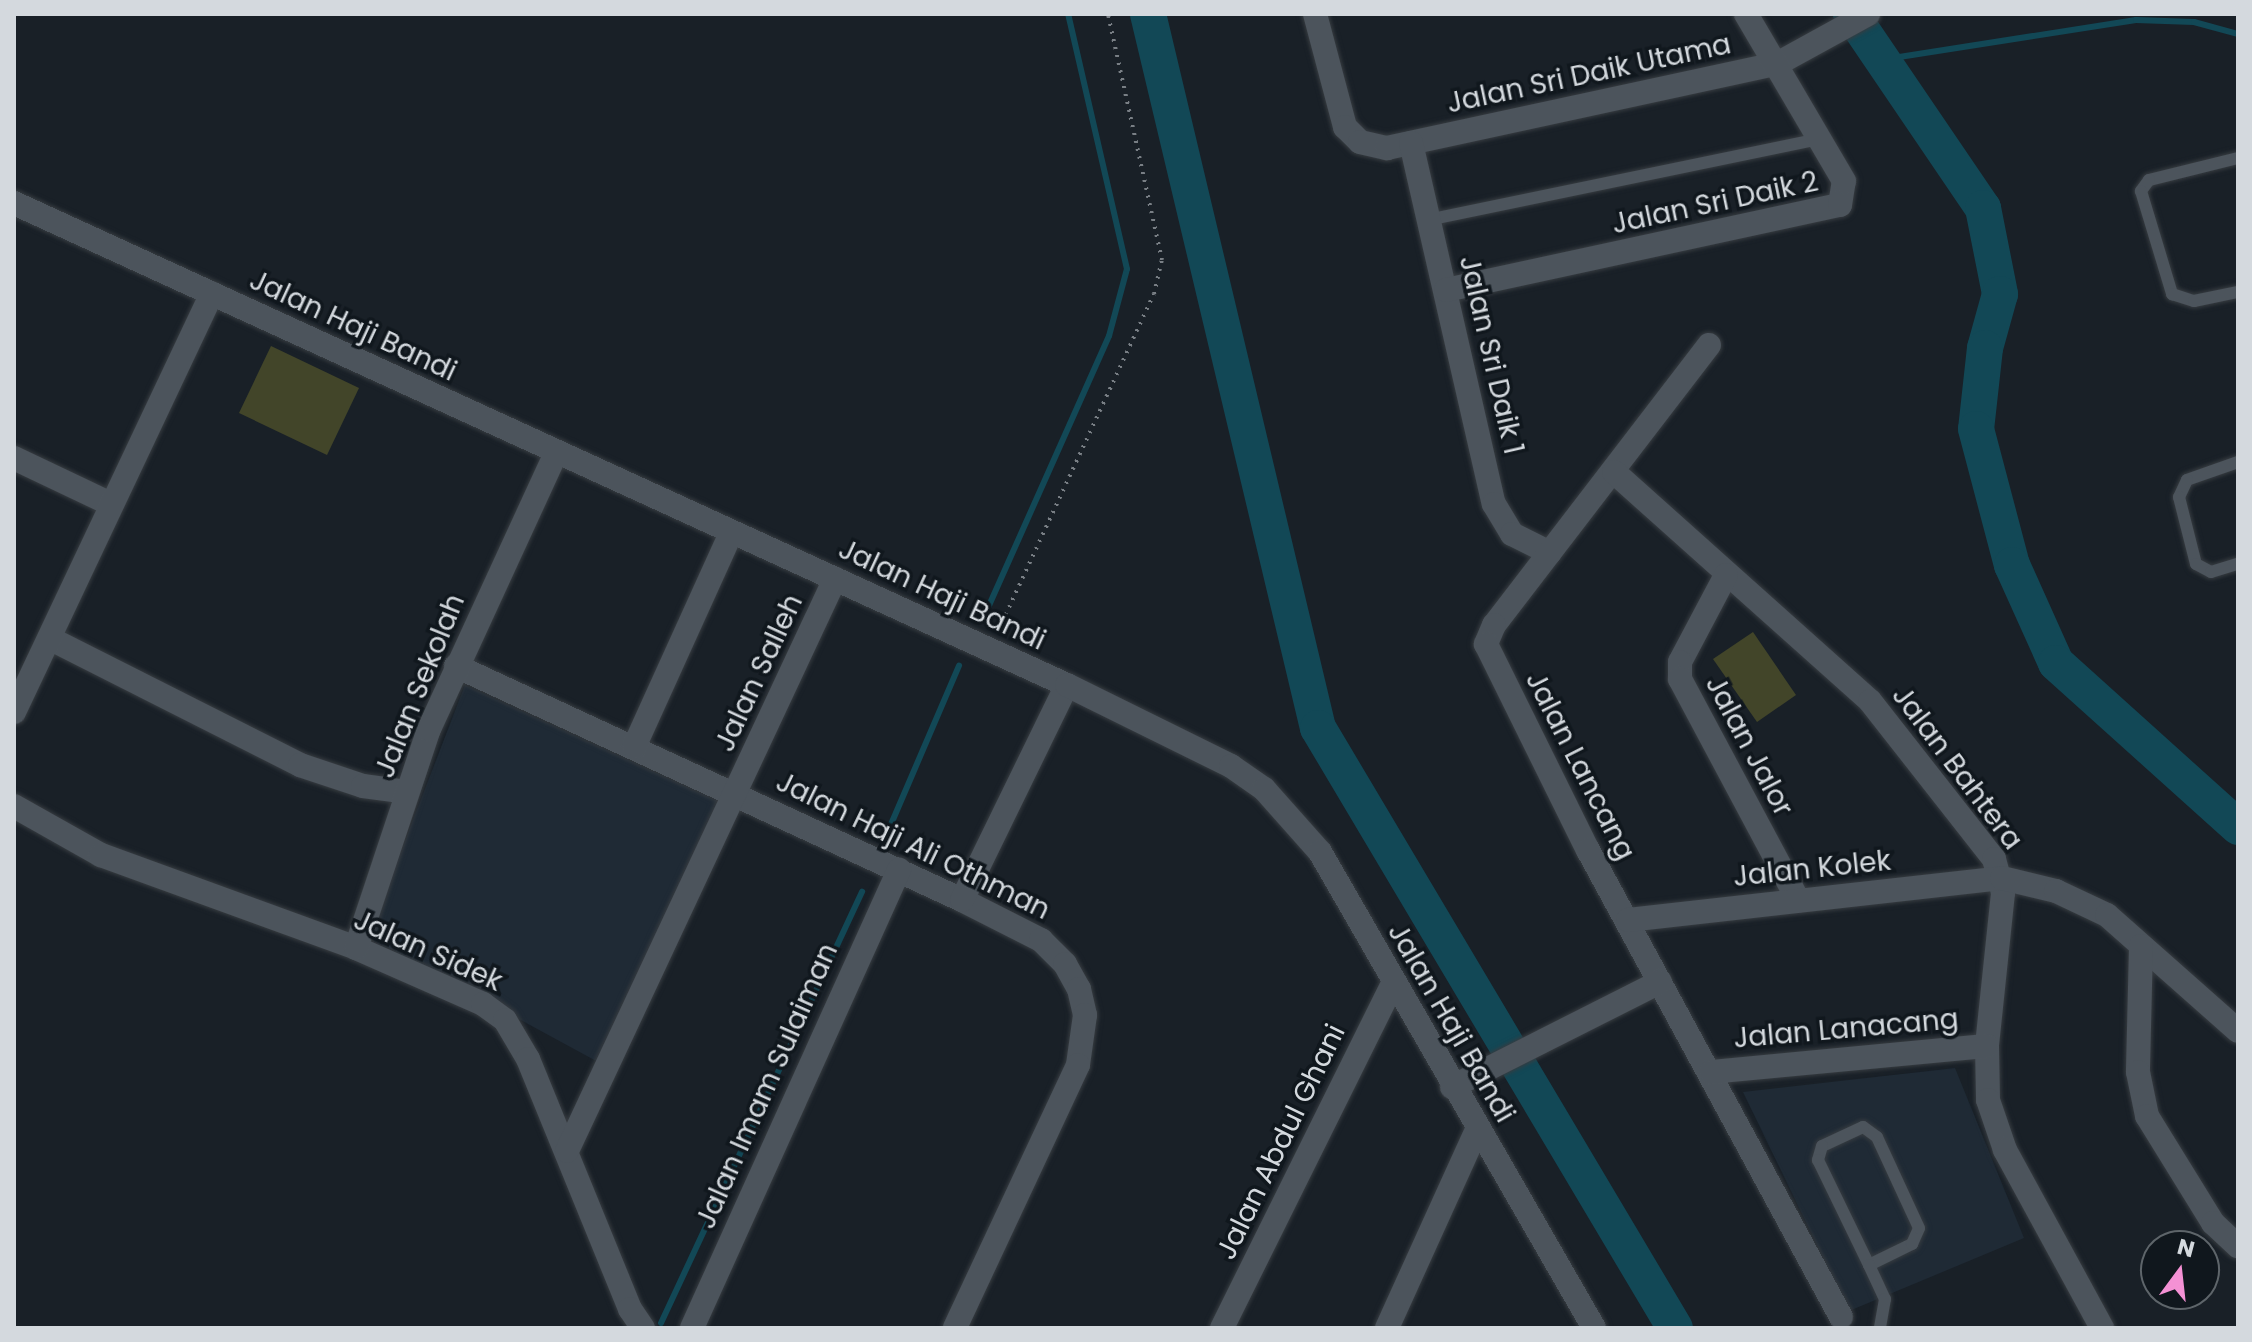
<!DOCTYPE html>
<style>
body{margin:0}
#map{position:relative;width:2252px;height:1342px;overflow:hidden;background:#192027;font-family:Poppins,sans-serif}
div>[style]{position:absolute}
.built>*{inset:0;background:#1f2a35}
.green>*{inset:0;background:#424529}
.stream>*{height:6px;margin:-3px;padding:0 3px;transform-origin:3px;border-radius:3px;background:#124856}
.river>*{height:36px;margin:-18px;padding:0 18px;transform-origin:18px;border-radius:18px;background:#124856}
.path>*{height:4px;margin-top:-2px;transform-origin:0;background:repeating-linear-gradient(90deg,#797f85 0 2px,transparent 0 8px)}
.roads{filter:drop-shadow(0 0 2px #373c41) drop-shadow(0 0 2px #373c41)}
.lane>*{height:12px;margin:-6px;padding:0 6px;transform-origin:6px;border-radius:6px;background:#4c545c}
.street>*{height:24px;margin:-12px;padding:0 12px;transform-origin:12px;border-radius:12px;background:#4c545c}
.secondary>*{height:24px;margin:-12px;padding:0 12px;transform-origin:12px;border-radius:12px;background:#4c545c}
span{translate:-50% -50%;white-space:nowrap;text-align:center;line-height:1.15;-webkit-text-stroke:7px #10171d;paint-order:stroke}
.street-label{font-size:28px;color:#d4d9de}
.frame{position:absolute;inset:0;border:16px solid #d4d9de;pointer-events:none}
.north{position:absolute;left:2140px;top:1230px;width:80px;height:80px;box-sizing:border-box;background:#10171d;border:2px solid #5e656a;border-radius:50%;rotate:15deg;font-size:22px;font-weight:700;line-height:32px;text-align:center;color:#d4d9de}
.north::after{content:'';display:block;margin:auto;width:28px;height:36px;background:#f491d4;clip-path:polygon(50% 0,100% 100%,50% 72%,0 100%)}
</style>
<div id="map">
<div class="built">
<div style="clip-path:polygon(465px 685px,720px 802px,598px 1062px,368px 937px)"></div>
<div style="clip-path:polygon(1955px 1068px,2024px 1238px,1849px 1311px,1743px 1092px)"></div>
</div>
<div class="green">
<div style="clip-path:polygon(271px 346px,359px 388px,327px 455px,239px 413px)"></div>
<div style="clip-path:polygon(1753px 632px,1796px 695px,1757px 722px,1713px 659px)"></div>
</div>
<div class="stream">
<div style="left:1880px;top:60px;width:259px;rotate:-8.9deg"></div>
<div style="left:2136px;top:20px;width:58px;rotate:2deg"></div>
<div style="left:2194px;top:22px;width:46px;rotate:15.3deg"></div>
<div style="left:983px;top:619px;width:310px;rotate:-66deg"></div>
<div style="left:1109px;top:336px;width:69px;rotate:-75deg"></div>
<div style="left:1127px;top:269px;width:262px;rotate:-103deg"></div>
<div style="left:883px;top:843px;width:193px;rotate:-66.8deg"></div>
<div style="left:661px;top:1323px;width:476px;rotate:-65deg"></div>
</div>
<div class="river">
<div style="left:1148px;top:14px;width:734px;rotate:76.61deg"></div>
<div style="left:1318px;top:728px;width:698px;rotate:59.25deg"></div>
<div style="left:1851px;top:14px;width:235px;rotate:55.8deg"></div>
<div style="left:1983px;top:208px;width:88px;rotate:78.8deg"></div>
<div style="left:2000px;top:294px;width:56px;rotate:105.5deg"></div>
<div style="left:1985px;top:348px;width:81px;rotate:96.3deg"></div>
<div style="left:1976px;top:429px;width:141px;rotate:75.2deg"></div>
<div style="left:2012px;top:565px;width:107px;rotate:65.8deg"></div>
<div style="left:2056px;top:663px;width:245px;rotate:42deg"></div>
</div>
<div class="path">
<div style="left:999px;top:629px;width:369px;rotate:-65.2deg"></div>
<div style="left:1154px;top:294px;width:35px;rotate:-77deg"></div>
<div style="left:1162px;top:260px;width:252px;rotate:-102.4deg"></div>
</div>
<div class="roads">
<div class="lane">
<div style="left:2238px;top:158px;width:92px;rotate:166.1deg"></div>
<div style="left:2149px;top:180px;width:14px;rotate:126deg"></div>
<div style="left:2141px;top:191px;width:108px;rotate:73.2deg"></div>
<div style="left:2172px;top:294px;width:23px;rotate:18deg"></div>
<div style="left:2194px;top:301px;width:45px;rotate:-11.6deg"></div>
<div style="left:1428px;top:220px;width:399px;rotate:-11.7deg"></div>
<div style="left:2238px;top:462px;width:54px;rotate:160.6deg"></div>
<div style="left:2187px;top:480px;width:19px;rotate:115deg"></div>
<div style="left:2179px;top:497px;width:69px;rotate:75.8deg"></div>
<div style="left:2196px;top:564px;width:17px;rotate:28deg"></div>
<div style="left:2211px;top:572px;width:28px;rotate:-17deg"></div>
<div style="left:1869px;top:1265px;width:48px;rotate:-26deg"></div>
<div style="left:1912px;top:1244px;width:17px;rotate:-66deg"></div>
<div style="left:1919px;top:1228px;width:100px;rotate:-114.8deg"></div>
<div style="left:1877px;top:1137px;width:17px;rotate:-144deg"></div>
<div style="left:1863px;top:1127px;width:45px;rotate:155.1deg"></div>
<div style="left:1822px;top:1146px;width:15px;rotate:106deg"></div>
<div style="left:1818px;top:1160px;width:117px;rotate:64.1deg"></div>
<div style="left:1869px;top:1265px;width:38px;rotate:65deg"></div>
<div style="left:1885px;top:1299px;width:29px;rotate:100deg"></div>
</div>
<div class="street">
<div style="left:1315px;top:14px;width:117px;rotate:75.1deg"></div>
<div style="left:1345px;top:127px;width:21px;rotate:45deg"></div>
<div style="left:1360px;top:142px;width:28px;rotate:13deg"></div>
<div style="left:1387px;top:148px;width:399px;rotate:-12.2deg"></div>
<div style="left:1777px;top:64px;width:104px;rotate:-28.8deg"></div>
<div style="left:1411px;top:143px;width:370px;rotate:77.1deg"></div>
<div style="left:1494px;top:504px;width:35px;rotate:59deg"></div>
<div style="left:1512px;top:534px;width:42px;rotate:26.6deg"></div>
<div style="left:1446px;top:290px;width:403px;rotate:-12.2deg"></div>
<div style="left:1840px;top:205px;width:24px;rotate:-81deg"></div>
<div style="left:1844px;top:181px;width:194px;rotate:-120.4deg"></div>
<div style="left:1709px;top:345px;width:353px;rotate:127.5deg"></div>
<div style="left:1494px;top:625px;width:21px;rotate:113deg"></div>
<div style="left:1486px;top:644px;width:230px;rotate:63.7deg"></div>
<div style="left:1588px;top:850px;width:531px;rotate:61.55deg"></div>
<div style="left:14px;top:458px;width:107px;rotate:25.4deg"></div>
<div style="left:1614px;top:472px;width:343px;rotate:41.8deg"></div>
<div style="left:1870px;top:701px;width:201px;rotate:51.9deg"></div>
<div style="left:1994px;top:859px;width:35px;rotate:75deg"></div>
<div style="left:2003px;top:893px;width:154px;rotate:96deg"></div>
<div style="left:1987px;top:1046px;width:54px;rotate:88.9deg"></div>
<div style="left:1988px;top:1100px;width:53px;rotate:71.2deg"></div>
<div style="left:2005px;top:1150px;width:203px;rotate:61.4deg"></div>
<div style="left:1726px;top:575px;width:98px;rotate:117.9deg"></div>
<div style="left:1680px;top:662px;width:17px;rotate:90deg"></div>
<div style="left:1680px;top:679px;width:251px;rotate:61.9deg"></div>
<div style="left:51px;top:639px;width:279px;rotate:26.8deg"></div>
<div style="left:300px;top:765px;width:66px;rotate:18.4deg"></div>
<div style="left:363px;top:786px;width:44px;rotate:7.8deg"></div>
<div style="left:456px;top:666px;width:557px;rotate:24.82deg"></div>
<div style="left:962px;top:900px;width:89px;rotate:26.9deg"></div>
<div style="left:1041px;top:940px;width:34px;rotate:45deg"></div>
<div style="left:1065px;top:964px;width:29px;rotate:61deg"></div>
<div style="left:1079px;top:989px;width:27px;rotate:77deg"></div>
<div style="left:1085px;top:1015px;width:50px;rotate:98deg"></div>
<div style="left:1078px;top:1065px;width:290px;rotate:115.1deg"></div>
<div style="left:14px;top:712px;width:463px;rotate:-64.7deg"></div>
<div style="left:634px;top:747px;width:235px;rotate:-65.6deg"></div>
<div style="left:14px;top:806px;width:100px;rotate:29.4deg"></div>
<div style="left:101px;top:855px;width:271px;rotate:20deg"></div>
<div style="left:356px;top:948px;width:139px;rotate:23.8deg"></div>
<div style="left:483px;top:1004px;width:27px;rotate:36deg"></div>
<div style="left:505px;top:1020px;width:45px;rotate:59.5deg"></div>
<div style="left:528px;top:1059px;width:270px;rotate:67.8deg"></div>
<div style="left:630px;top:1309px;width:23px;rotate:56deg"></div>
<div style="left:962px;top:900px;width:239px;rotate:-64deg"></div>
<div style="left:1628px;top:920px;width:376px;rotate:-6.4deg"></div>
<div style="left:2002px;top:878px;width:56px;rotate:13.5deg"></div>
<div style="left:2056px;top:891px;width:56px;rotate:25.2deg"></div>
<div style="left:2107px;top:915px;width:175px;rotate:41.5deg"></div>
<div style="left:2141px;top:946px;width:126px;rotate:91.4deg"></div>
<div style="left:2138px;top:1072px;width:45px;rotate:78.4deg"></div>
<div style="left:2147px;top:1116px;width:126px;rotate:58.3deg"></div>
<div style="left:2213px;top:1223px;width:34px;rotate:43deg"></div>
<div style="left:356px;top:948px;width:231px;rotate:-71.6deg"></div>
<div style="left:429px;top:729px;width:304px;rotate:-65.3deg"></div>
<div style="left:1711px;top:1072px;width:277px;rotate:-5.4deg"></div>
<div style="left:1452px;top:1087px;width:233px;rotate:-26.8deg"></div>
<div style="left:567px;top:1151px;width:632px;rotate:-64.9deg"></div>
<div style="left:692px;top:1328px;width:503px;rotate:-65.68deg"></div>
<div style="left:1222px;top:1328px;width:385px;rotate:-63.6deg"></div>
<div style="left:1387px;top:1328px;width:217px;rotate:-65.6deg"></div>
</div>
<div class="secondary">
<div style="left:14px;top:203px;width:1158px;rotate:24.6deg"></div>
<div style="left:1067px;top:685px;width:183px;rotate:26.3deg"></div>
<div style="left:1231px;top:766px;width:40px;rotate:34.9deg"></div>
<div style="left:1264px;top:789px;width:84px;rotate:48.4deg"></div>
<div style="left:1320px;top:852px;width:549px;rotate:60.07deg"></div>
</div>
</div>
<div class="street-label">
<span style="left:1589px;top:74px;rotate:-12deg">Jalan Sri Daik Utama</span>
<span style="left:1715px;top:203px;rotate:-12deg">Jalan Sri Daik 2</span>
<span style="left:353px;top:326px;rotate:25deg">Jalan Haji Bandi</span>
<span style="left:1491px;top:355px;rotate:77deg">Jalan Sri Daik 1</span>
<span style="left:942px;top:595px;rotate:25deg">Jalan Haji Bandi</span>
<span style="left:759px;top:673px;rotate:-65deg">Jalan Salleh</span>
<span style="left:420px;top:686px;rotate:-68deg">Jalan Sekolah</span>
<span style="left:1749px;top:746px;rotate:62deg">Jalan Jalor</span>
<span style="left:1580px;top:766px;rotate:63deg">Jalan Lancang</span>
<span style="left:1957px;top:768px;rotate:53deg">Jalan Bahtera</span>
<span style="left:913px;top:846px;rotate:26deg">Jalan Haji Ali Othman</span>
<span style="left:1812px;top:869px;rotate:-6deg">Jalan Kolek</span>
<span style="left:428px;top:951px;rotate:24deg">Jalan Sidek</span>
<span style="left:1451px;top:1023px;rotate:60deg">Jalan Haji Bandi</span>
<span style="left:1846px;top:1029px;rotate:-5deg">Jalan Lanacang</span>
<span style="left:767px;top:1086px;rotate:-66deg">Jalan Imam Sulaiman</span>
<span style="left:1281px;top:1142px;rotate:-64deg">Jalan Abdul Ghani</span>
</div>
<div class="frame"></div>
<div class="north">N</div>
</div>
